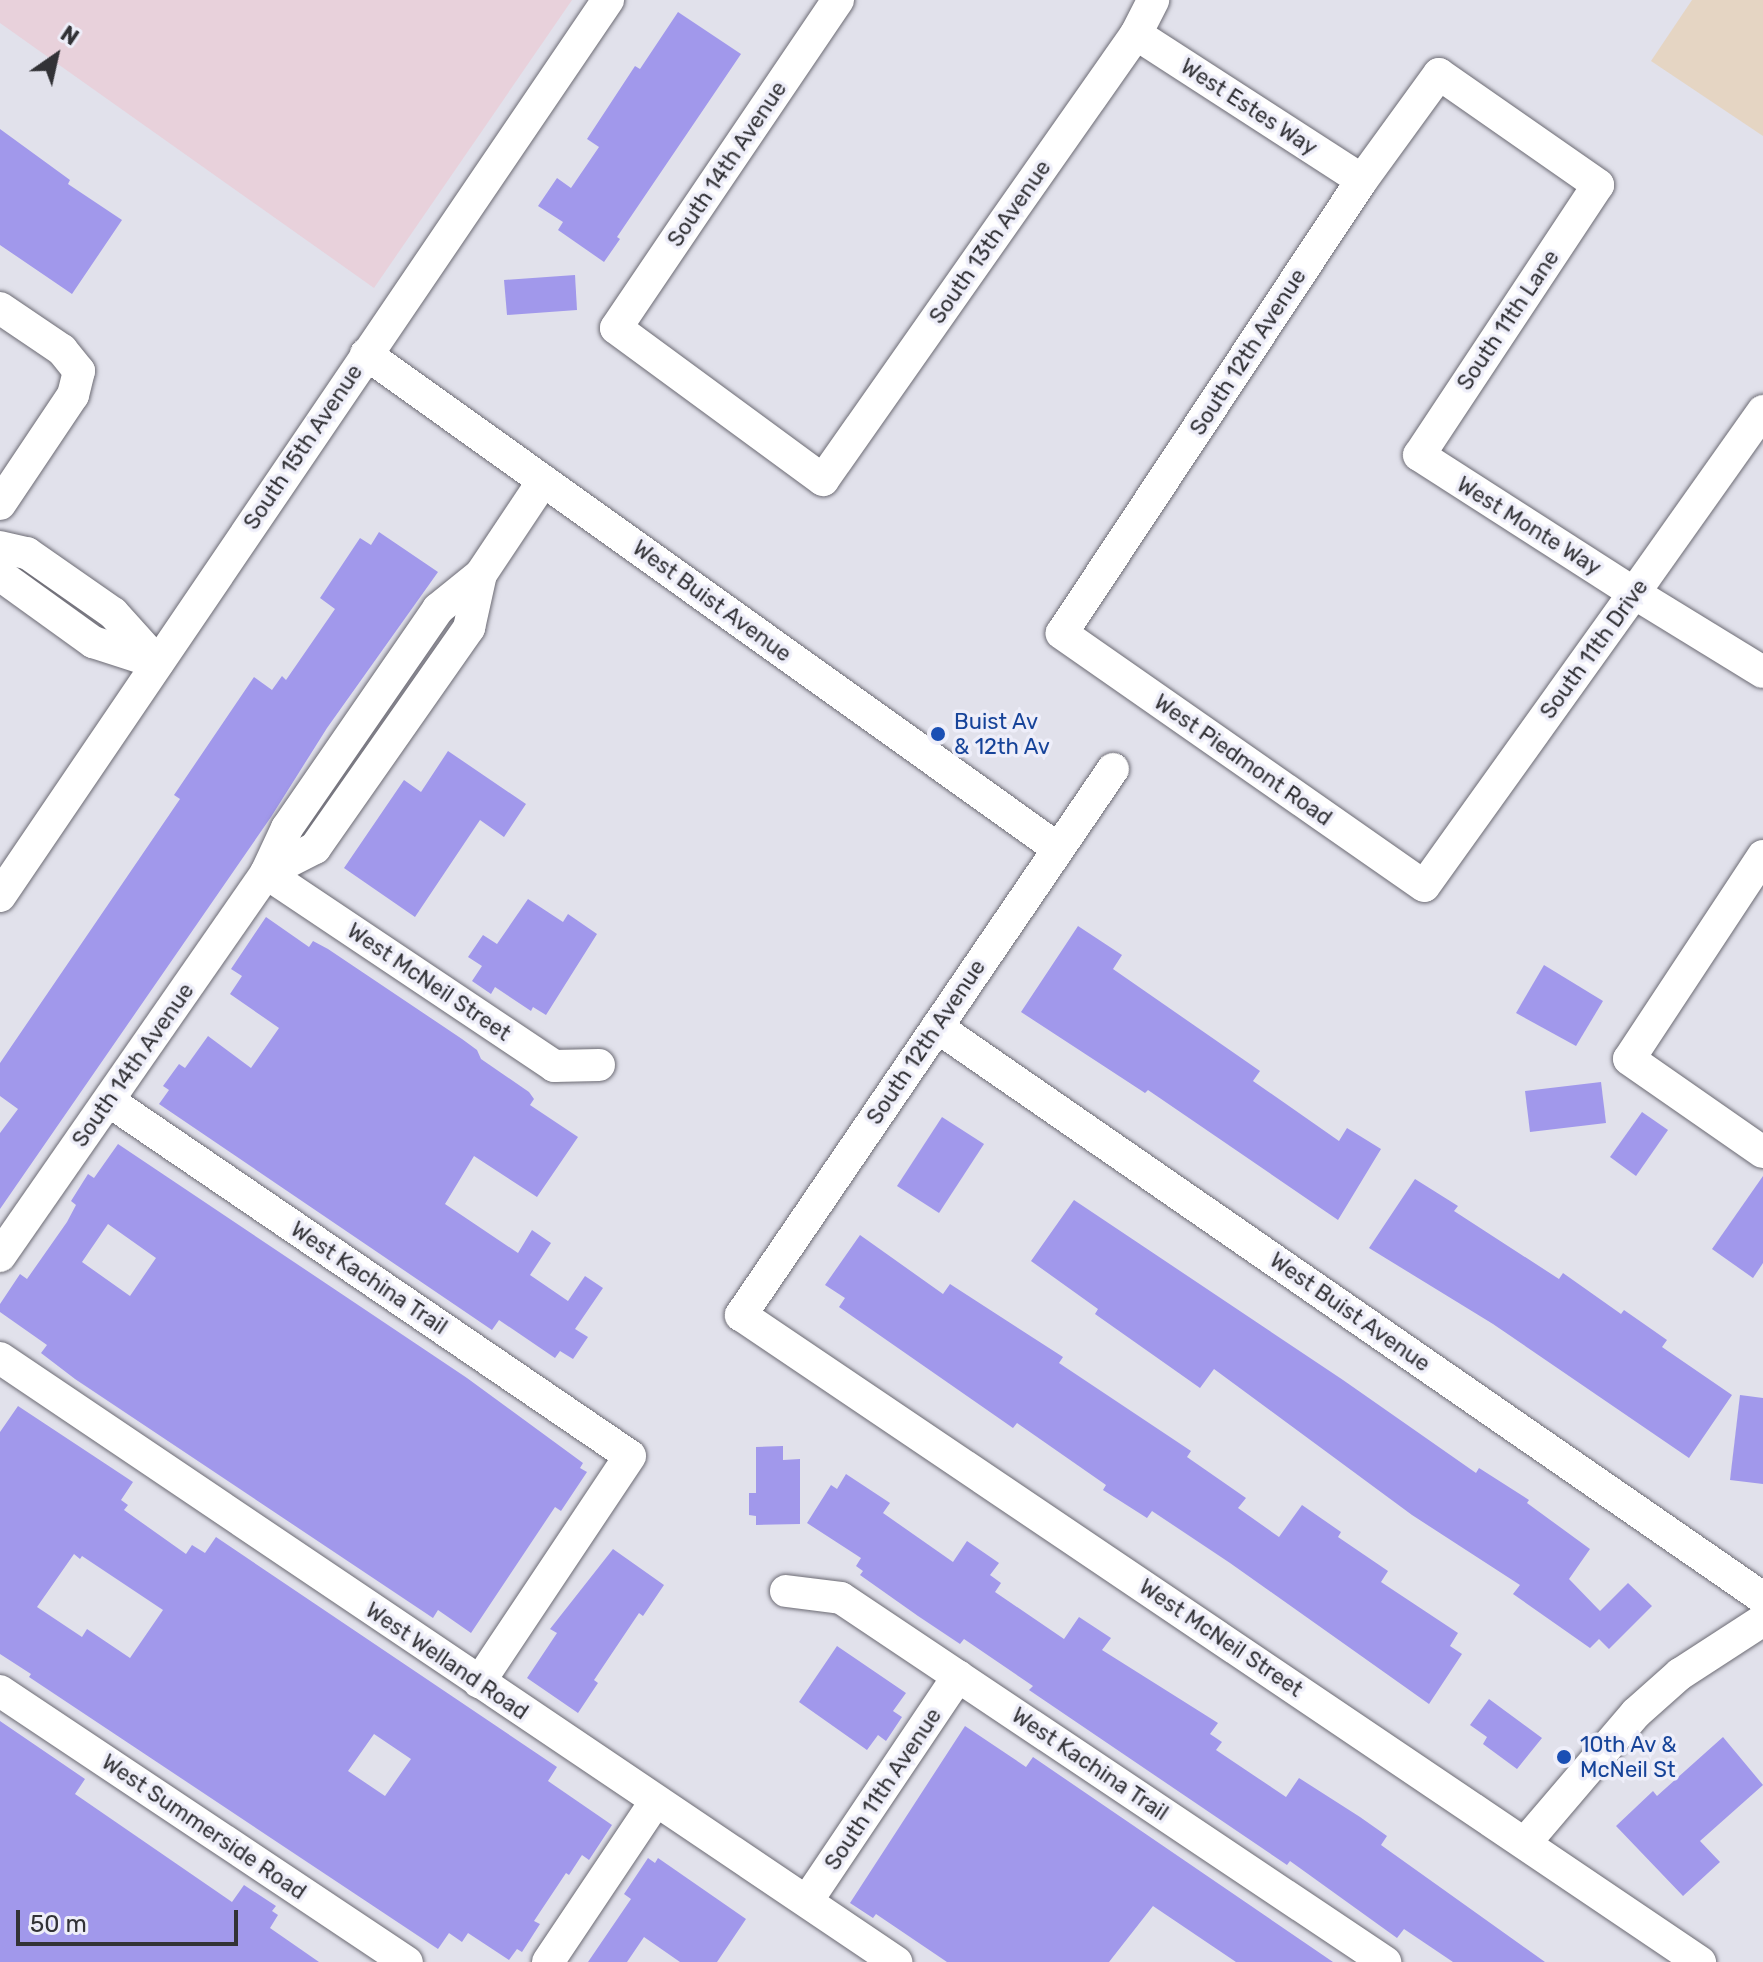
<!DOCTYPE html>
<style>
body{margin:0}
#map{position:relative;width:1763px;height:1962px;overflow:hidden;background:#e1e1eb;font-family:Rubik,sans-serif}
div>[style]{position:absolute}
.commercial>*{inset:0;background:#e8d1db}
.education>*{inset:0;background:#e5d5c3}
.building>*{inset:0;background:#a198eb}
.roads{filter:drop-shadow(0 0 2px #6c6b74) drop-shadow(0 0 2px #6c6b74)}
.minor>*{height:32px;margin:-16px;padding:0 16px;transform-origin:16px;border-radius:16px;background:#fff}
.dots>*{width:22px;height:22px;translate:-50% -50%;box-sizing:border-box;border:4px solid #eeeef9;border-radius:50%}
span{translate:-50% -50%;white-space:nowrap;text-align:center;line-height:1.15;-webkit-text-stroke:7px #eeeef9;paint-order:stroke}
.street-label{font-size:22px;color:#323236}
.transit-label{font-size:22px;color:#164399}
.left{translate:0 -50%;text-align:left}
.north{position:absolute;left:16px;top:16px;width:80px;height:80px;-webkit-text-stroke:6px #eeeef9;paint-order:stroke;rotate:34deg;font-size:22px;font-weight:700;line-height:32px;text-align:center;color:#323236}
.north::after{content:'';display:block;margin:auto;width:28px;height:36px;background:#323236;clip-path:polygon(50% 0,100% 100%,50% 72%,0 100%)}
.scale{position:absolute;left:16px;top:1910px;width:222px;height:36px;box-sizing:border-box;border:4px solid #323236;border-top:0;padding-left:10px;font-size:24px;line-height:28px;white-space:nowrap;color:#323236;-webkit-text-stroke:6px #eeeef9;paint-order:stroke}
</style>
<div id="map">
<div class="commercial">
<div style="clip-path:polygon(0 0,572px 0,374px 288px,0 23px)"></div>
</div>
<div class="education">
<div style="clip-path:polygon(1692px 0,1763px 0,1763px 136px,1651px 61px)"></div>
</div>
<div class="building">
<div style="clip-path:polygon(678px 12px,741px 54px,617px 237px,620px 239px,604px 262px,558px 230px,563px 222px,538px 206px,557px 178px,571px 188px,599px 147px,587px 139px,635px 66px,640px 69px)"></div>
<div style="clip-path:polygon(0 129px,70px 180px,68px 184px,122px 220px,72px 294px,0 245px)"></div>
<div style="clip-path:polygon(575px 275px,577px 310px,507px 315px,504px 280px)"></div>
<div style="clip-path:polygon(379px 532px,438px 572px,327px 728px,271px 817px,0 1209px,0 1133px,18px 1109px,0 1096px,0 1063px,180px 799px,174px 795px,254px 677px,272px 690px,282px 676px,286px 680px,335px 609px,320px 598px,360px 538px,371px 545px)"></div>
<div style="clip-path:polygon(448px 751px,526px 804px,504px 837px,480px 820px,415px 917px,344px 868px,404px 780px,421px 792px)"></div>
<div style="clip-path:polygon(528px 899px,563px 922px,568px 914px,597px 934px,546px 1015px,533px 1007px,531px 1011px,495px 987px,491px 994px,472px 981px,482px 966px,468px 957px,483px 935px,497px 944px)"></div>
<div style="clip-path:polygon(266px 917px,309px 947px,313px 941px,328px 949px,462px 1039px,477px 1050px,481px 1059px,529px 1092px,534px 1099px,530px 1105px,578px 1137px,537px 1197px,474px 1156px,445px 1204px,518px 1253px,532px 1230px,551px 1243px,530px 1275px,568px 1301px,585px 1276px,603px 1288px,575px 1329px,588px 1337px,573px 1359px,560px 1351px,555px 1358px,499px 1320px,492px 1330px,159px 1104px,169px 1090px,163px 1086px,179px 1064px,185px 1068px,208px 1036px,251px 1068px,279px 1028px,230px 994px,242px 976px,231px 969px)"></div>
<div style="clip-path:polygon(1078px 926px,1122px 955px,1113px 969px,1260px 1071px,1253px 1081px,1339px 1141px,1347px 1128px,1381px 1149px,1338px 1220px,1148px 1090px,1145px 1093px,1021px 1012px)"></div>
<div style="clip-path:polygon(1544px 965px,1603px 1001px,1576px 1046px,1516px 1013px)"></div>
<div style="clip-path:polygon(1601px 1082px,1606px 1123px,1530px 1132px,1525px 1091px)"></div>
<div style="clip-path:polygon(1642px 1112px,1668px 1130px,1636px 1176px,1610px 1157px)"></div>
<div style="clip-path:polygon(942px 1117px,984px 1144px,939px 1213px,897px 1186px)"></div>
<div style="clip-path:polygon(evenodd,118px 1144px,467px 1378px,583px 1463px,580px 1468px,587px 1472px,561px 1511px,555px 1507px,471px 1633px,438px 1610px,433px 1618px,75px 1379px,41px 1353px,47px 1345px,0 1312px,0 1304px,20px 1274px,27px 1279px,67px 1222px,76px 1205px,71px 1201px,88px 1174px,94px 1178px,118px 1144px,108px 1224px,156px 1258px,130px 1296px,82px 1262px,108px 1224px)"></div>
<div style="clip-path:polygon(1763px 1176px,1763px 1263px,1753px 1278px,1712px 1249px)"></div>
<div style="clip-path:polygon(1415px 1179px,1458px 1206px,1454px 1211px,1559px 1279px,1563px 1273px,1621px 1314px,1624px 1310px,1667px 1340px,1662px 1347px,1732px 1395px,1689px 1458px,1493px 1324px,1369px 1248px)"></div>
<div style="clip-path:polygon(1074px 1200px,1343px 1380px,1476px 1473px,1479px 1468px,1529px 1500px,1527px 1503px,1590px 1549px,1569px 1579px,1600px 1611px,1628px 1583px,1652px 1606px,1609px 1649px,1599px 1639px,1590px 1648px,1513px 1594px,1520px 1585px,1412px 1515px,1214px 1369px,1200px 1388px,1095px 1314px,1098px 1309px,1031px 1261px)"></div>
<div style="clip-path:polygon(860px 1235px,943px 1294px,950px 1284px,1063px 1357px,1059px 1363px,1191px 1451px,1187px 1457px,1246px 1498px,1238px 1508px,1279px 1537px,1302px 1505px,1341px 1532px,1338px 1537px,1388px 1571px,1381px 1582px,1458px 1633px,1450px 1646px,1462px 1654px,1429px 1704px,1230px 1563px,1152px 1511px,1147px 1518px,1103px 1490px,1106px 1485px,1017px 1423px,1013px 1428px,839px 1307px,845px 1298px,825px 1285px)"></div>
<div style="clip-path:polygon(1740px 1395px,1763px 1398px,1763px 1484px,1730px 1480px)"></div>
<div style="clip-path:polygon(evenodd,18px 1406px,133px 1482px,121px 1500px,128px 1505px,124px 1510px,186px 1554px,192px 1545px,205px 1553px,216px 1537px,557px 1767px,548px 1781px,612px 1825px,589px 1860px,582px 1855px,569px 1875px,566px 1873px,534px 1921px,540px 1924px,522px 1952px,517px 1949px,509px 1960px,468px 1933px,462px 1942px,449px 1933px,438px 1949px,29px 1677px,31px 1674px,0 1654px,0 1432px,18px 1406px,74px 1554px,80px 1559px,82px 1556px,163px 1610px,130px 1658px,87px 1629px,82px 1637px,37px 1607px,74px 1554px,18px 1406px,374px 1734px,411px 1759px,385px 1796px,348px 1771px,374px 1734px)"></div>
<div style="clip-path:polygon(783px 1446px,783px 1460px,800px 1459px,800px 1524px,756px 1525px,756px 1516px,749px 1515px,749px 1493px,756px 1493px,756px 1447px)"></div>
<div style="clip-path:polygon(846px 1474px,890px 1503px,883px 1513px,953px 1562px,967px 1541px,999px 1563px,990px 1575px,1001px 1583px,995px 1592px,1064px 1639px,1079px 1617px,1111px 1638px,1102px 1650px,1218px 1723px,1210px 1734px,1222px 1742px,1216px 1750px,1286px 1797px,1299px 1778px,1360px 1817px,1387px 1836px,1381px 1845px,1545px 1962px,1453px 1962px,1404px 1929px,1397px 1938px,1290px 1861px,1287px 1865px,1029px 1690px,1033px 1686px,964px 1639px,960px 1644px,918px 1616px,860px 1575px,863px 1571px,856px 1566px,861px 1558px,807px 1523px,831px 1485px,837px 1489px)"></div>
<div style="clip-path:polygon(613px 1549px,664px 1585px,643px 1616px,639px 1613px,594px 1680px,598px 1683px,578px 1713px,527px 1678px,557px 1633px,550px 1629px)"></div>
<div style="clip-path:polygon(837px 1646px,906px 1693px,893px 1711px,902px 1717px,886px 1741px,878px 1735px,867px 1750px,799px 1702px)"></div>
<div style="clip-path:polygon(1489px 1699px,1542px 1738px,1517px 1769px,1483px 1744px,1487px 1737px,1470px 1725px)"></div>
<div style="clip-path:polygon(0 1721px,85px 1779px,75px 1794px,232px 1902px,244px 1885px,276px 1906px,272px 1911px,278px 1915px,270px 1928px,319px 1962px,0 1962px)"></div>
<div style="clip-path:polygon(965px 1726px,1026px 1767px,1033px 1757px,1333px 1962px,1236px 1962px,1153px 1906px,1109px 1962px,947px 1962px,876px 1914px,873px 1918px,850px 1903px)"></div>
<div style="clip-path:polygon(1723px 1737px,1763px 1785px,1700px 1841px,1720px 1862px,1683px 1896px,1616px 1826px,1653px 1791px,1657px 1796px)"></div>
<div style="clip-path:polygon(648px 1858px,655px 1863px,658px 1858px,746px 1919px,717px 1962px,680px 1962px,644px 1937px,627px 1962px,588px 1962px,631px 1899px,624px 1894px)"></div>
</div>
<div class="roads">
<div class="minor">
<div style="left:838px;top:0;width:396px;rotate:124.1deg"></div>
<div style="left:616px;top:328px;width:257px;rotate:36.3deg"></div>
<div style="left:823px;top:480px;width:545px;rotate:-54.94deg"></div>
<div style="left:1136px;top:34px;width:38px;rotate:-63deg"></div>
<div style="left:1136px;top:34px;width:269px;rotate:32.9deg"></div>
<div style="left:0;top:308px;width:75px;rotate:34.1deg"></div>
<div style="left:62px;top:350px;width:27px;rotate:51deg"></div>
<div style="left:79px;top:371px;width:25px;rotate:104deg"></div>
<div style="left:73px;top:395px;width:131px;rotate:123.8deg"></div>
<div style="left:366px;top:354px;width:849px;rotate:35.56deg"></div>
<div style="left:1763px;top:411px;width:223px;rotate:125.3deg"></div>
<div style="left:1634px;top:593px;width:360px;rotate:125.6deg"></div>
<div style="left:1424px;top:886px;width:442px;rotate:-145.1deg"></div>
<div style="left:1062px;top:633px;width:543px;rotate:-56.49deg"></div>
<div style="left:1362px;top:180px;width:131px;rotate:-54deg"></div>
<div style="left:1439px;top:74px;width:194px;rotate:34.9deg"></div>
<div style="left:1598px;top:185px;width:324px;rotate:123.5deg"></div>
<div style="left:1419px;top:455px;width:255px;rotate:32.7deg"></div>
<div style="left:1634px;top:593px;width:151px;rotate:31.5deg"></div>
<div style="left:0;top:547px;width:28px;rotate:13deg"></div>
<div style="left:27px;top:553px;width:105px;rotate:34.9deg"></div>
<div style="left:113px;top:613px;width:67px;rotate:48deg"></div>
<div style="left:0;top:575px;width:115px;rotate:35.8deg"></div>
<div style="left:93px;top:642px;width:65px;rotate:17.9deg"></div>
<div style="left:1113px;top:769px;width:661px;rotate:124.27deg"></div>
<div style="left:741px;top:1315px;width:1157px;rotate:34.01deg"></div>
<div style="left:1763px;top:856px;width:243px;rotate:123.4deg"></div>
<div style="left:1629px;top:1059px;width:163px;rotate:34.8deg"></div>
<div style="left:266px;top:873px;width:347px;rotate:33.8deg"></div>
<div style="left:554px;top:1066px;width:45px;rotate:-1.3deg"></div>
<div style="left:266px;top:873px;width:55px;rotate:-27deg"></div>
<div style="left:315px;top:848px;width:269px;rotate:-55deg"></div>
<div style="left:469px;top:628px;width:55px;rotate:-77.5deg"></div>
<div style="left:0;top:896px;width:1083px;rotate:-55.84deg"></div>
<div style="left:937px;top:1027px;width:1004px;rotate:34.66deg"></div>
<div style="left:109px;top:1101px;width:630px;rotate:34.27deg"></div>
<div style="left:630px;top:1456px;width:272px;rotate:123.7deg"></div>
<div style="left:0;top:1256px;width:466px;rotate:-55.2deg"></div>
<div style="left:266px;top:873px;width:50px;rotate:-65deg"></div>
<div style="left:287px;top:828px;width:266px;rotate:-55.4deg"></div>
<div style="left:438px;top:609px;width:55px;rotate:-39.1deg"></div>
<div style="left:481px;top:574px;width:112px;rotate:-56.3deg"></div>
<div style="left:0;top:1358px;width:1081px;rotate:33.98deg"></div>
<div style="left:786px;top:1591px;width:55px;rotate:7.3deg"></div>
<div style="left:841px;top:1598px;width:655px;rotate:33.79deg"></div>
<div style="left:0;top:1691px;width:489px;rotate:33.7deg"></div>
<div style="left:1525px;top:1843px;width:171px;rotate:-49.5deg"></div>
<div style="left:1636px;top:1713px;width:59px;rotate:-41.6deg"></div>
<div style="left:1680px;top:1674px;width:99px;rotate:-33deg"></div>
<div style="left:807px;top:1901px;width:271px;rotate:-56.1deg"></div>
<div style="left:548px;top:1962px;width:192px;rotate:-56.2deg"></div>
</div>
</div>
<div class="dots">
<div style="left:938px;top:734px;background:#1a4fb4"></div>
<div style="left:1564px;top:1757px;background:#1a4fb4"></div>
</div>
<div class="street-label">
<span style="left:1249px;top:107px;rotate:33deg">West Estes Way</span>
<span style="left:727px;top:164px;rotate:-56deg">South 14th Avenue</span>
<span style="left:990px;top:242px;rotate:-55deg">South 13th Avenue</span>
<span style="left:1508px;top:320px;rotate:-56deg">South 11th Lane</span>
<span style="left:1248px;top:352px;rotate:-57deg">South 12th Avenue</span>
<span style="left:303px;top:447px;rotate:-56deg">South 15th Avenue</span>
<span style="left:1529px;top:526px;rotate:32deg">West Monte Way</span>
<span style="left:712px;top:601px;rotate:36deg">West Buist Avenue</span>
<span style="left:1594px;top:649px;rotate:-54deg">South 11th Drive</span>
<span style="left:1243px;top:760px;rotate:35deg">West Piedmont Road</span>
<span style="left:429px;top:982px;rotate:34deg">West McNeil Street</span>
<span style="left:926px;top:1042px;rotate:-56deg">South 12th Avenue</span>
<span style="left:133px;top:1065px;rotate:-55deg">South 14th Avenue</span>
<span style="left:369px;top:1278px;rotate:34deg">West Kachina Trail</span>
<span style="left:1350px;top:1312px;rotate:35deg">West Buist Avenue</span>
<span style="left:1221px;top:1638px;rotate:34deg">West McNeil Street</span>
<span style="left:447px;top:1661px;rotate:34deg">West Welland Road</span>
<span style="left:1090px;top:1764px;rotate:34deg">West Kachina Trail</span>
<span style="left:883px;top:1789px;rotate:-56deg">South 11th Avenue</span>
<span style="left:204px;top:1827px;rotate:34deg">West Summerside Road</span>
</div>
<div class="transit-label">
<span class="left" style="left:954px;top:734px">Buist Av<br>&amp; 12th Av</span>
<span class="left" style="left:1580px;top:1757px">10th Av &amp;<br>McNeil St</span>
</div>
<div class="north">N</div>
<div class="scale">50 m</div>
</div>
